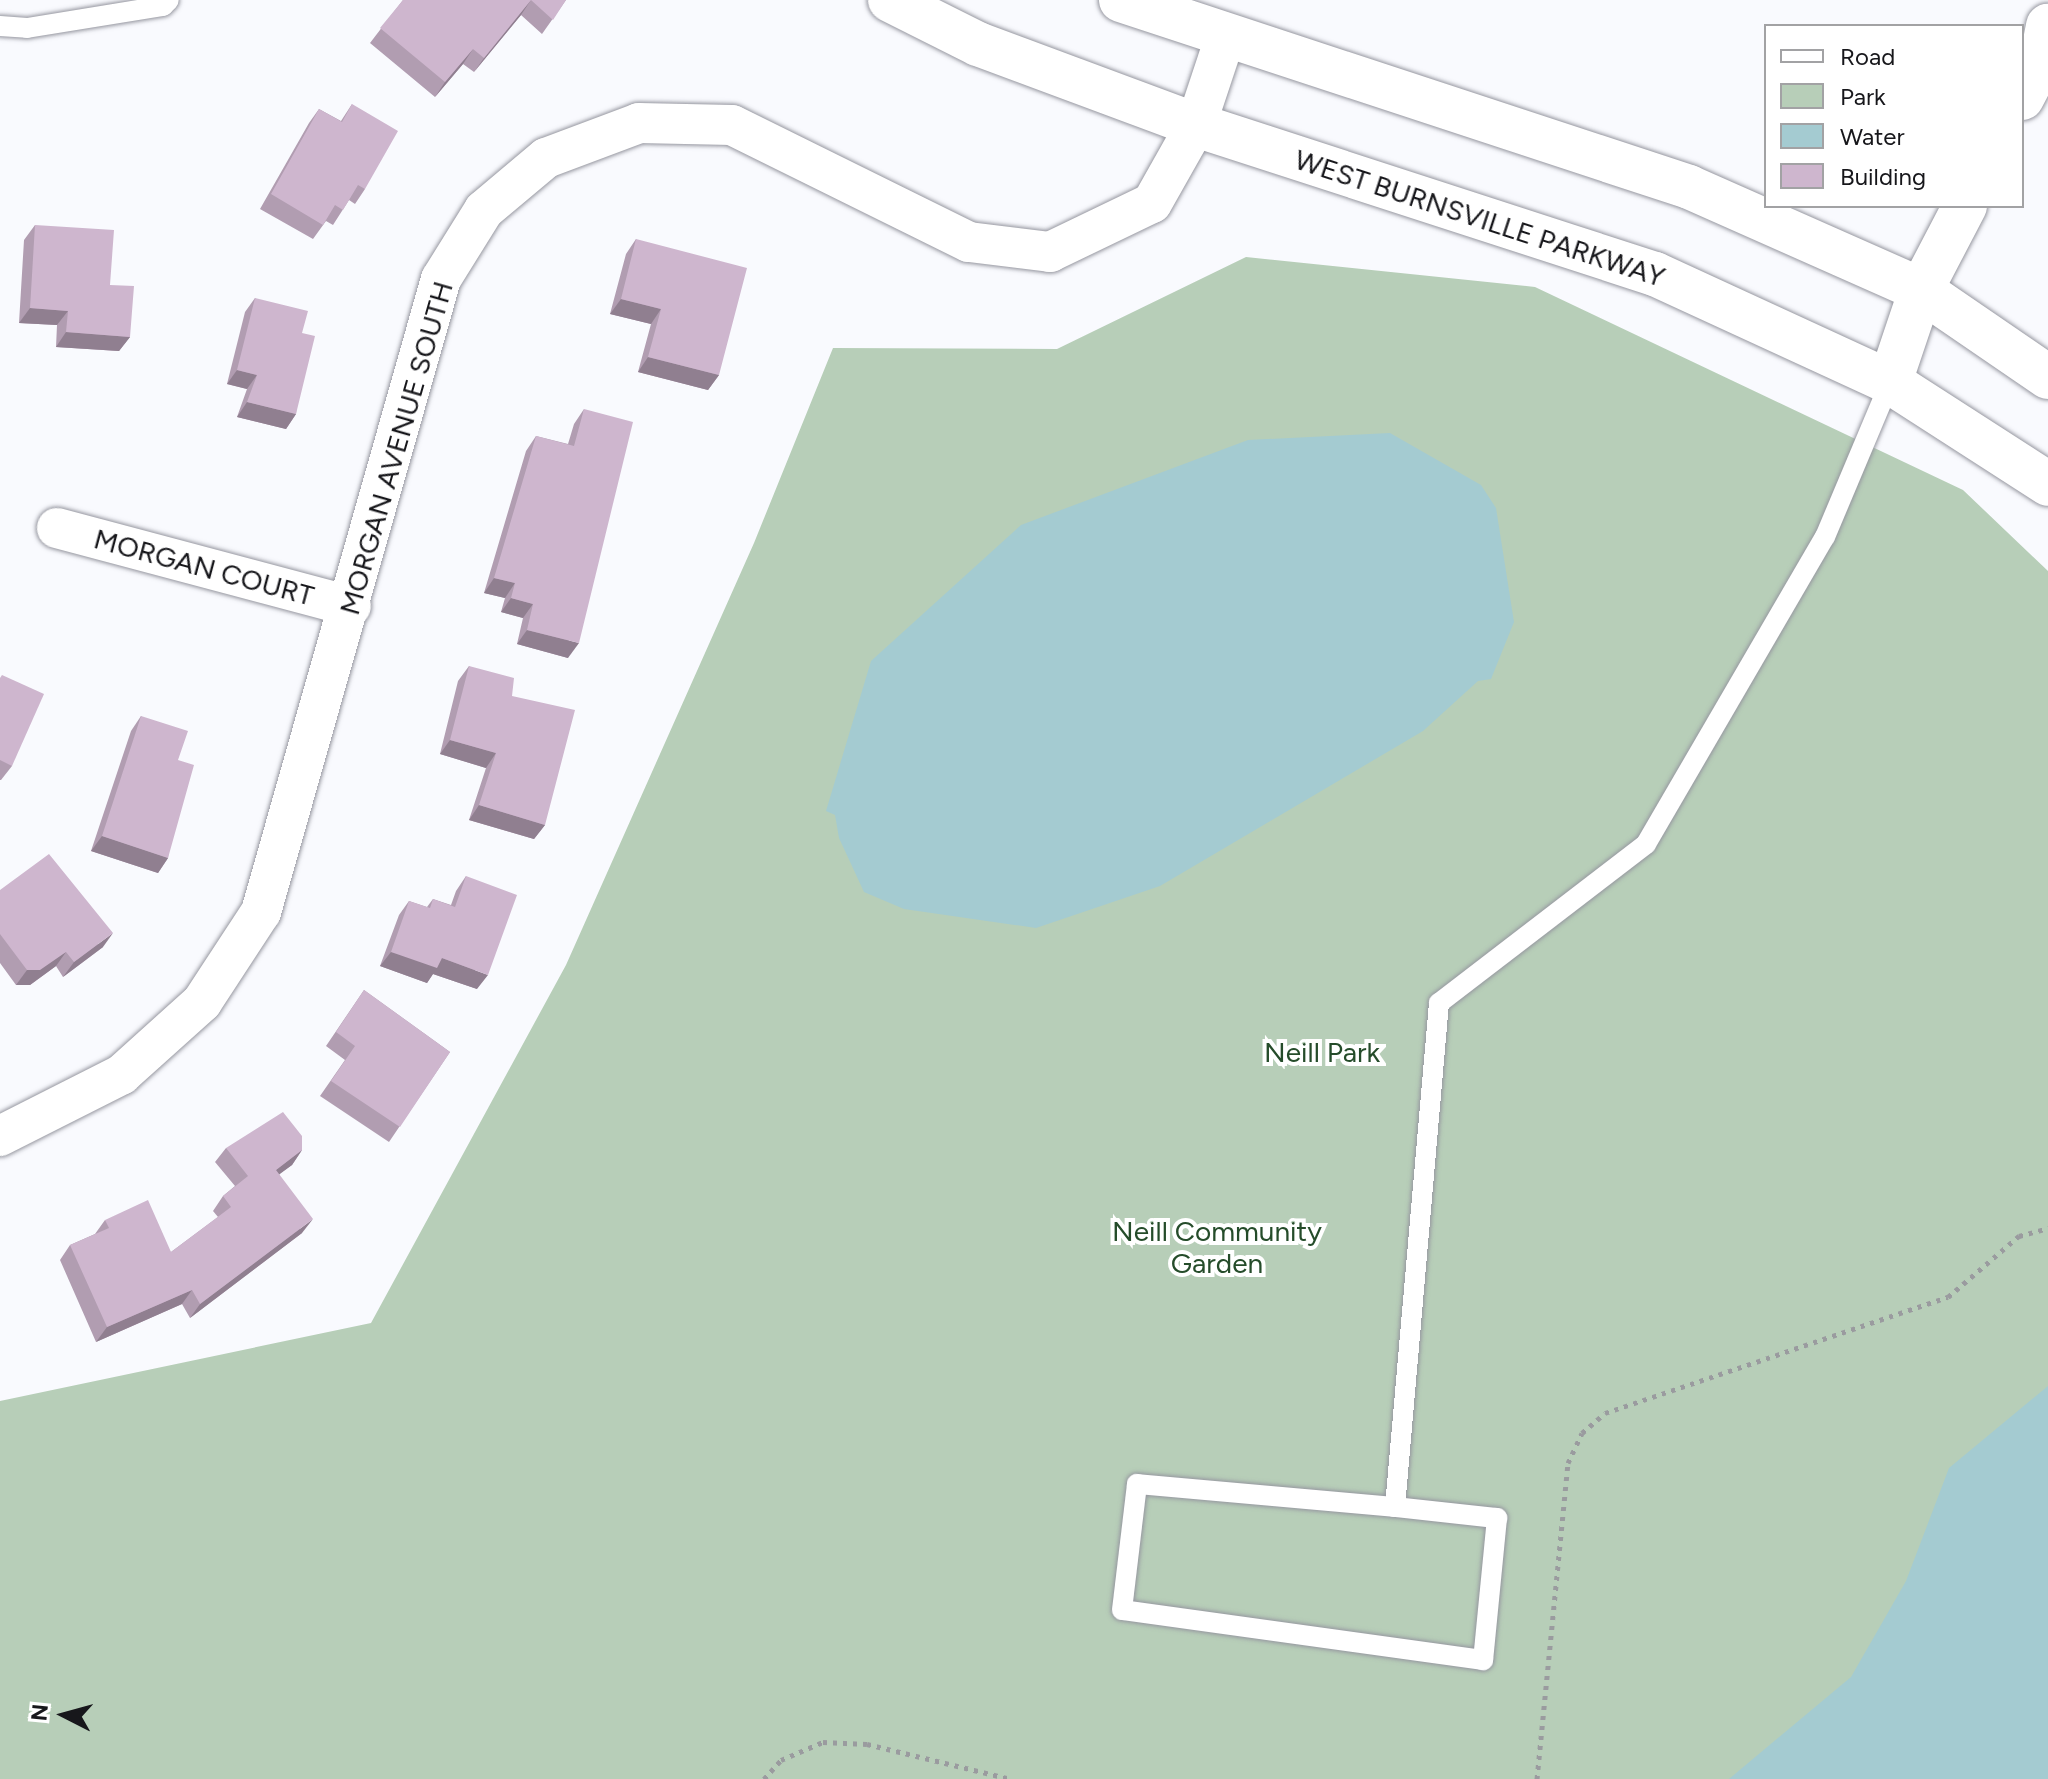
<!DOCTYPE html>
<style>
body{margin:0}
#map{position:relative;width:2048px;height:1779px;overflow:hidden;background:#f9fafe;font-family:Figtree,sans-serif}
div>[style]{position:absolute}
.green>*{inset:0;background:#b7ceb8}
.water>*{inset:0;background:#a4cbd1}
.path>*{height:5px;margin-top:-2.5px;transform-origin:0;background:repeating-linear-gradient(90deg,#9a9b9f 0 4px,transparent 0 10px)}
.roads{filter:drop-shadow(0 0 2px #9697a0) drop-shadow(0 0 2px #9697a0)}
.lane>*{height:20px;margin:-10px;padding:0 10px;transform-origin:10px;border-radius:10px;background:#fff}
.street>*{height:40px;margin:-20px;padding:0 20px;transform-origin:20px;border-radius:20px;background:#fff}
.secondary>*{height:44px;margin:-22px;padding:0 22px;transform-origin:22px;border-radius:22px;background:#fff}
.wall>*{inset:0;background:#b19db1}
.shaded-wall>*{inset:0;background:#907f90}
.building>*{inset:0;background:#ceb6ce}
span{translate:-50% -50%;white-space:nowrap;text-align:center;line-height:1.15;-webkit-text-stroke:8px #fff;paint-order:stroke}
.street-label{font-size:28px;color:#17171b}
.park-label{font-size:28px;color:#254c2a}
.legend{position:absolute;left:1764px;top:24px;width:260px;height:184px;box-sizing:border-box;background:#fff;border:2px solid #a2a2a4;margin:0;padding:10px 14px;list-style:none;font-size:24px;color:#17171b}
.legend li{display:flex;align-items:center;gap:16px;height:40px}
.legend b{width:40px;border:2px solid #a2a2a4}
.north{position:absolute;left:24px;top:1675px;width:80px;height:80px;-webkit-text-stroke:6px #fff;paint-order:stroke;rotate:276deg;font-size:22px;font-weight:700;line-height:32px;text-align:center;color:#17171b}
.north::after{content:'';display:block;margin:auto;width:28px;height:36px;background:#17171b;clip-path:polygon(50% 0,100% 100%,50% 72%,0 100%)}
</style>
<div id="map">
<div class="green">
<div style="clip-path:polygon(1246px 257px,1535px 287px,1963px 490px,2048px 571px,2048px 1779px,0 1779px,0 1401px,371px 1323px,566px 965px,754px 543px,833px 348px,1057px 349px)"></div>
</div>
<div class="water">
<div style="clip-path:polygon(1390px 433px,1481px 485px,1496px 508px,1514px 622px,1491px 679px,1478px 681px,1423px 731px,1160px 886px,1036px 928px,904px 909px,864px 892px,839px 838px,835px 815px,826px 811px,871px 661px,1021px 525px,1248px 440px)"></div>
<div style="clip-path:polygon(2048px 1386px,2048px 1779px,1729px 1779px,1851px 1677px,1906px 1581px,1949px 1468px)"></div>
</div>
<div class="path">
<div style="left:764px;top:1779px;width:25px;rotate:-48deg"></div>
<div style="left:781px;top:1760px;width:46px;rotate:-23.2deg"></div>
<div style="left:823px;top:1742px;width:44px;rotate:2.6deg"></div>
<div style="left:867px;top:1744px;width:148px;rotate:13.7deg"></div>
<div style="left:1537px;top:1779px;width:318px;rotate:-84.4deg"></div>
<div style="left:1568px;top:1463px;width:33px;rotate:-65deg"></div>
<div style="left:1582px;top:1433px;width:30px;rotate:-41deg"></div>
<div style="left:1605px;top:1413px;width:362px;rotate:-18.7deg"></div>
<div style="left:1948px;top:1297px;width:94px;rotate:-40.7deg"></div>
<div style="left:2019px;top:1236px;width:30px;rotate:-15deg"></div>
</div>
<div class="roads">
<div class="lane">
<div style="left:0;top:26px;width:27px;rotate:4deg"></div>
<div style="left:27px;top:28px;width:138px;rotate:-9.2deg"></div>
<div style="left:163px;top:6px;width:8px;rotate:-45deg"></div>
<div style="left:1395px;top:1507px;width:103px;rotate:6.2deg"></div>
<div style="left:1497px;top:1518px;width:143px;rotate:95.6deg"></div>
<div style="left:1483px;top:1660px;width:364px;rotate:-172.1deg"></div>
<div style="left:1122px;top:1610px;width:127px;rotate:-83.2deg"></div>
<div style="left:1137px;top:1484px;width:259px;rotate:5.1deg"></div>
<div style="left:1395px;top:1507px;width:506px;rotate:-85.01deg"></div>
<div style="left:1439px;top:1003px;width:261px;rotate:-37.5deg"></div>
<div style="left:1646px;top:844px;width:355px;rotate:-59.8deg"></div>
<div style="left:1825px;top:537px;width:168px;rotate:-67.2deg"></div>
</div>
<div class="street">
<div style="left:57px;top:528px;width:304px;rotate:14.9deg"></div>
<div style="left:0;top:1136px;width:136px;rotate:-26.8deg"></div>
<div style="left:121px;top:1075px;width:109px;rotate:-42deg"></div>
<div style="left:202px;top:1002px;width:108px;rotate:-56.8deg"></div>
<div style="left:261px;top:912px;width:658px;rotate:-74.13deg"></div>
<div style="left:441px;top:279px;width:81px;rotate:-58.1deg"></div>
<div style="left:484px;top:210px;width:81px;rotate:-40deg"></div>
<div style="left:546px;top:158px;width:99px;rotate:-20.6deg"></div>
<div style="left:639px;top:123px;width:93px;rotate:1.2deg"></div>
<div style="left:732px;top:125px;width:264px;rotate:26.3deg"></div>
<div style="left:969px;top:242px;width:82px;rotate:7deg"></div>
<div style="left:1050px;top:252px;width:113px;rotate:-25.7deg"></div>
<div style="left:1152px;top:203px;width:90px;rotate:-60.6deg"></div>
<div style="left:1196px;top:125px;width:95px;rotate:-71.6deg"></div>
</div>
<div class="secondary">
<div style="left:890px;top:0;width:98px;rotate:26.6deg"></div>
<div style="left:978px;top:44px;width:233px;rotate:20.4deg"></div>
<div style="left:1196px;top:125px;width:483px;rotate:18deg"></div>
<div style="left:1655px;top:274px;width:259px;rotate:24.7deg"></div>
<div style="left:1890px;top:382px;width:188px;rotate:32.8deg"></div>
<div style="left:1121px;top:0;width:598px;rotate:18.22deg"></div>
<div style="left:1689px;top:187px;width:254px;rotate:23.9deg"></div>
<div style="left:1921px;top:290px;width:154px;rotate:34.4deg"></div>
<div style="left:2022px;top:98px;width:41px;rotate:-62.2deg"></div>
<div style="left:2041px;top:62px;width:37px;rotate:-79deg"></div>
<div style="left:1890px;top:382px;width:97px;rotate:-71.4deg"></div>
<div style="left:1921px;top:290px;width:95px;rotate:-62.4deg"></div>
</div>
</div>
<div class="wall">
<div style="clip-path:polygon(403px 0,566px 0,542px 34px,521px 15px,474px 72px,463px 64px,435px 97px,370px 43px)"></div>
<div style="clip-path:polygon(352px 104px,365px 189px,355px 204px,349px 200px,333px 225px,326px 221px,313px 239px,260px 209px,309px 123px,319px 109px,341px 121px)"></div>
<div style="clip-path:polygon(35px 225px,110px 285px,130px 337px,119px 351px,56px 347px,57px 325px,19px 323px,24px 240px)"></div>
<div style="clip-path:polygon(636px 239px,719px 375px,708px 390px,638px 372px,651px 324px,610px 314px,626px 254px)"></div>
<div style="clip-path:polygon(255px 298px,302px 333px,296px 414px,286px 429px,237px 417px,247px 389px,227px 384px,245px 312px)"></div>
<div style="clip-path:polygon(584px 409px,568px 658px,517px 644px,523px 618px,501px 612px,505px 598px,484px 593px,526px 451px,536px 436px,568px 444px,574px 424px)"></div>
<div style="clip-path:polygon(469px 666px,512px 696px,545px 825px,534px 839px,469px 820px,486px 768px,440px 754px,458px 681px)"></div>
<div style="clip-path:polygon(0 678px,12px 766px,1px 780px,0 780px)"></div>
<div style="clip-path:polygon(141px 716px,178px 760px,168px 858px,158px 873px,91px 851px,131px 731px)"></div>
<div style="clip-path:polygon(466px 876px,477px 989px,433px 974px,427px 983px,380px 966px,399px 915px,409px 901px,427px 907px,433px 899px,451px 905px,456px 891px)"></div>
<div style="clip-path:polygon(0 890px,103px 947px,63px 977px,56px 966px,30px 985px,16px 985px,0 963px)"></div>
<div style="clip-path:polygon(364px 990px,450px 1052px,389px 1142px,320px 1096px,345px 1060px,326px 1046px)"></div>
<div style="clip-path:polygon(226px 1148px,302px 1150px,292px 1165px,279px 1174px,302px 1233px,190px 1318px,182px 1304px,96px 1342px,60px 1260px,70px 1245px,95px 1234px,105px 1220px,171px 1252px,218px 1217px,213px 1211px,223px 1196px,235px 1186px,215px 1162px)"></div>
</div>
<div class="shaded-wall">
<div style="clip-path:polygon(531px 0,521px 15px,474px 72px,484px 58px)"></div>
<div style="clip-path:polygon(473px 49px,463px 64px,435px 97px,445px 82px)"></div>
<div style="clip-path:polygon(621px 299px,661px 309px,651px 324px,610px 314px)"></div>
<div style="clip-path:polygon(30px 308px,68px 311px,57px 325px,19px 323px)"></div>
<div style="clip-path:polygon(66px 332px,130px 337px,119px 351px,56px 347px)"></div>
<div style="clip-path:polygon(648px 357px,719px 375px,708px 390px,638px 372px)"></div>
<div style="clip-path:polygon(237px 370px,257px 375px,247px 389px,227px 384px)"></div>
<div style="clip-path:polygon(247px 402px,296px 414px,286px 429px,237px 417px)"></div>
<div style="clip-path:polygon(494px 578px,515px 583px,505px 598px,484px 593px)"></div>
<div style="clip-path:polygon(511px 598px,533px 604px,523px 618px,501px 612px)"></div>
<div style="clip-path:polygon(527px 630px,579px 643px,568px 658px,517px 644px)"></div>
<div style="clip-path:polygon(450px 740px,496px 753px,486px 768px,440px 754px)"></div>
<div style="clip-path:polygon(479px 805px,545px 825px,534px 839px,469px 820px)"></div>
<div style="clip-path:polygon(102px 836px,168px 858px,158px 873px,91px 851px)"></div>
<div style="clip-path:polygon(113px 933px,103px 947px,63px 977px,74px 962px)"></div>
<div style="clip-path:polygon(66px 952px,56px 966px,30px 985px,16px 985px,27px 970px)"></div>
<div style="clip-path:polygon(391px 952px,442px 958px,488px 975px,477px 989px,433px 974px,427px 983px,380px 966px)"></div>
<div style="clip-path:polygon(302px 1150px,292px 1165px,265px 1185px,276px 1170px)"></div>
<div style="clip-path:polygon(313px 1219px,302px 1233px,190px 1318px,200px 1304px)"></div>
<div style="clip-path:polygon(192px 1290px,182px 1304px,96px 1342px,107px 1327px)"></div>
</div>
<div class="building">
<div style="clip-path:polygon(403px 0,566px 0,553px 20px,531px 0,484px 58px,473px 49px,445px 82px,380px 28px)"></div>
<div style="clip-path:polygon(352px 104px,398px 131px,365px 189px,358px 185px,343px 210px,335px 205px,323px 225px,271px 194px,319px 109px,342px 122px)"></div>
<div style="clip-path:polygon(35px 225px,114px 230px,110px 285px,134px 286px,130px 337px,66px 332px,68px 311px,30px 308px)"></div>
<div style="clip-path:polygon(636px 239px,747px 268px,719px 375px,648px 357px,661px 309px,621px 299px)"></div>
<div style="clip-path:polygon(255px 298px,308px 311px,302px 333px,315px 336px,296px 414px,247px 402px,257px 375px,237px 370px)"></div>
<div style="clip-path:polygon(584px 409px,633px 422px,579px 643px,527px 630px,533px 604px,511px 598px,515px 583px,494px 578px,536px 436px,574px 446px)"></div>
<div style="clip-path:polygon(469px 666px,514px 678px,512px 696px,575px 710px,545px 825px,479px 805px,496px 753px,450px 740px)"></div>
<div style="clip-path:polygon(2px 675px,44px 694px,12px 766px,0 760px,0 678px)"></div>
<div style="clip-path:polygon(141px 716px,188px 731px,178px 760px,194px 765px,168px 858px,102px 836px)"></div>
<div style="clip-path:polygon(49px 854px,113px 933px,74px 962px,66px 952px,40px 970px,27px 970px,0 934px,0 890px)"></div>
<div style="clip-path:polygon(466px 876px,517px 895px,488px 975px,442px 958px,437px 968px,391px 952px,409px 901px,430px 908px,433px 899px,455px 907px)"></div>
<div style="clip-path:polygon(364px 990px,450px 1052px,400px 1127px,331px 1081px,355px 1046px,336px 1032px)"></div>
<div style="clip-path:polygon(283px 1112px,302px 1136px,302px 1150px,276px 1170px,313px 1219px,200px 1304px,192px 1290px,107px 1327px,70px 1245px,109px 1228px,105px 1220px,148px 1200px,171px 1252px,231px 1207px,223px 1196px,248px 1176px,226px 1148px)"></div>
</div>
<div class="street-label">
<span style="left:1480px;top:218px;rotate:18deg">WEST BURNSVILLE PARKWAY</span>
<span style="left:396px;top:448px;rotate:-74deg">MORGAN AVENUE SOUTH</span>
<span style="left:204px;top:567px;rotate:15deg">MORGAN COURT</span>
</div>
<div class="park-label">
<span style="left:1322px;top:1052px">Neill Park</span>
<span style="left:1217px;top:1247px">Neill Community<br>Garden</span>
</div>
<ul class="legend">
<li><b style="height:10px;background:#fff"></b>Road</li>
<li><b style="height:22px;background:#b7ceb8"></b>Park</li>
<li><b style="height:22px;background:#a4cbd1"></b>Water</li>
<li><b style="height:22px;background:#ceb6ce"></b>Building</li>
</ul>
<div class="north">N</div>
</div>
